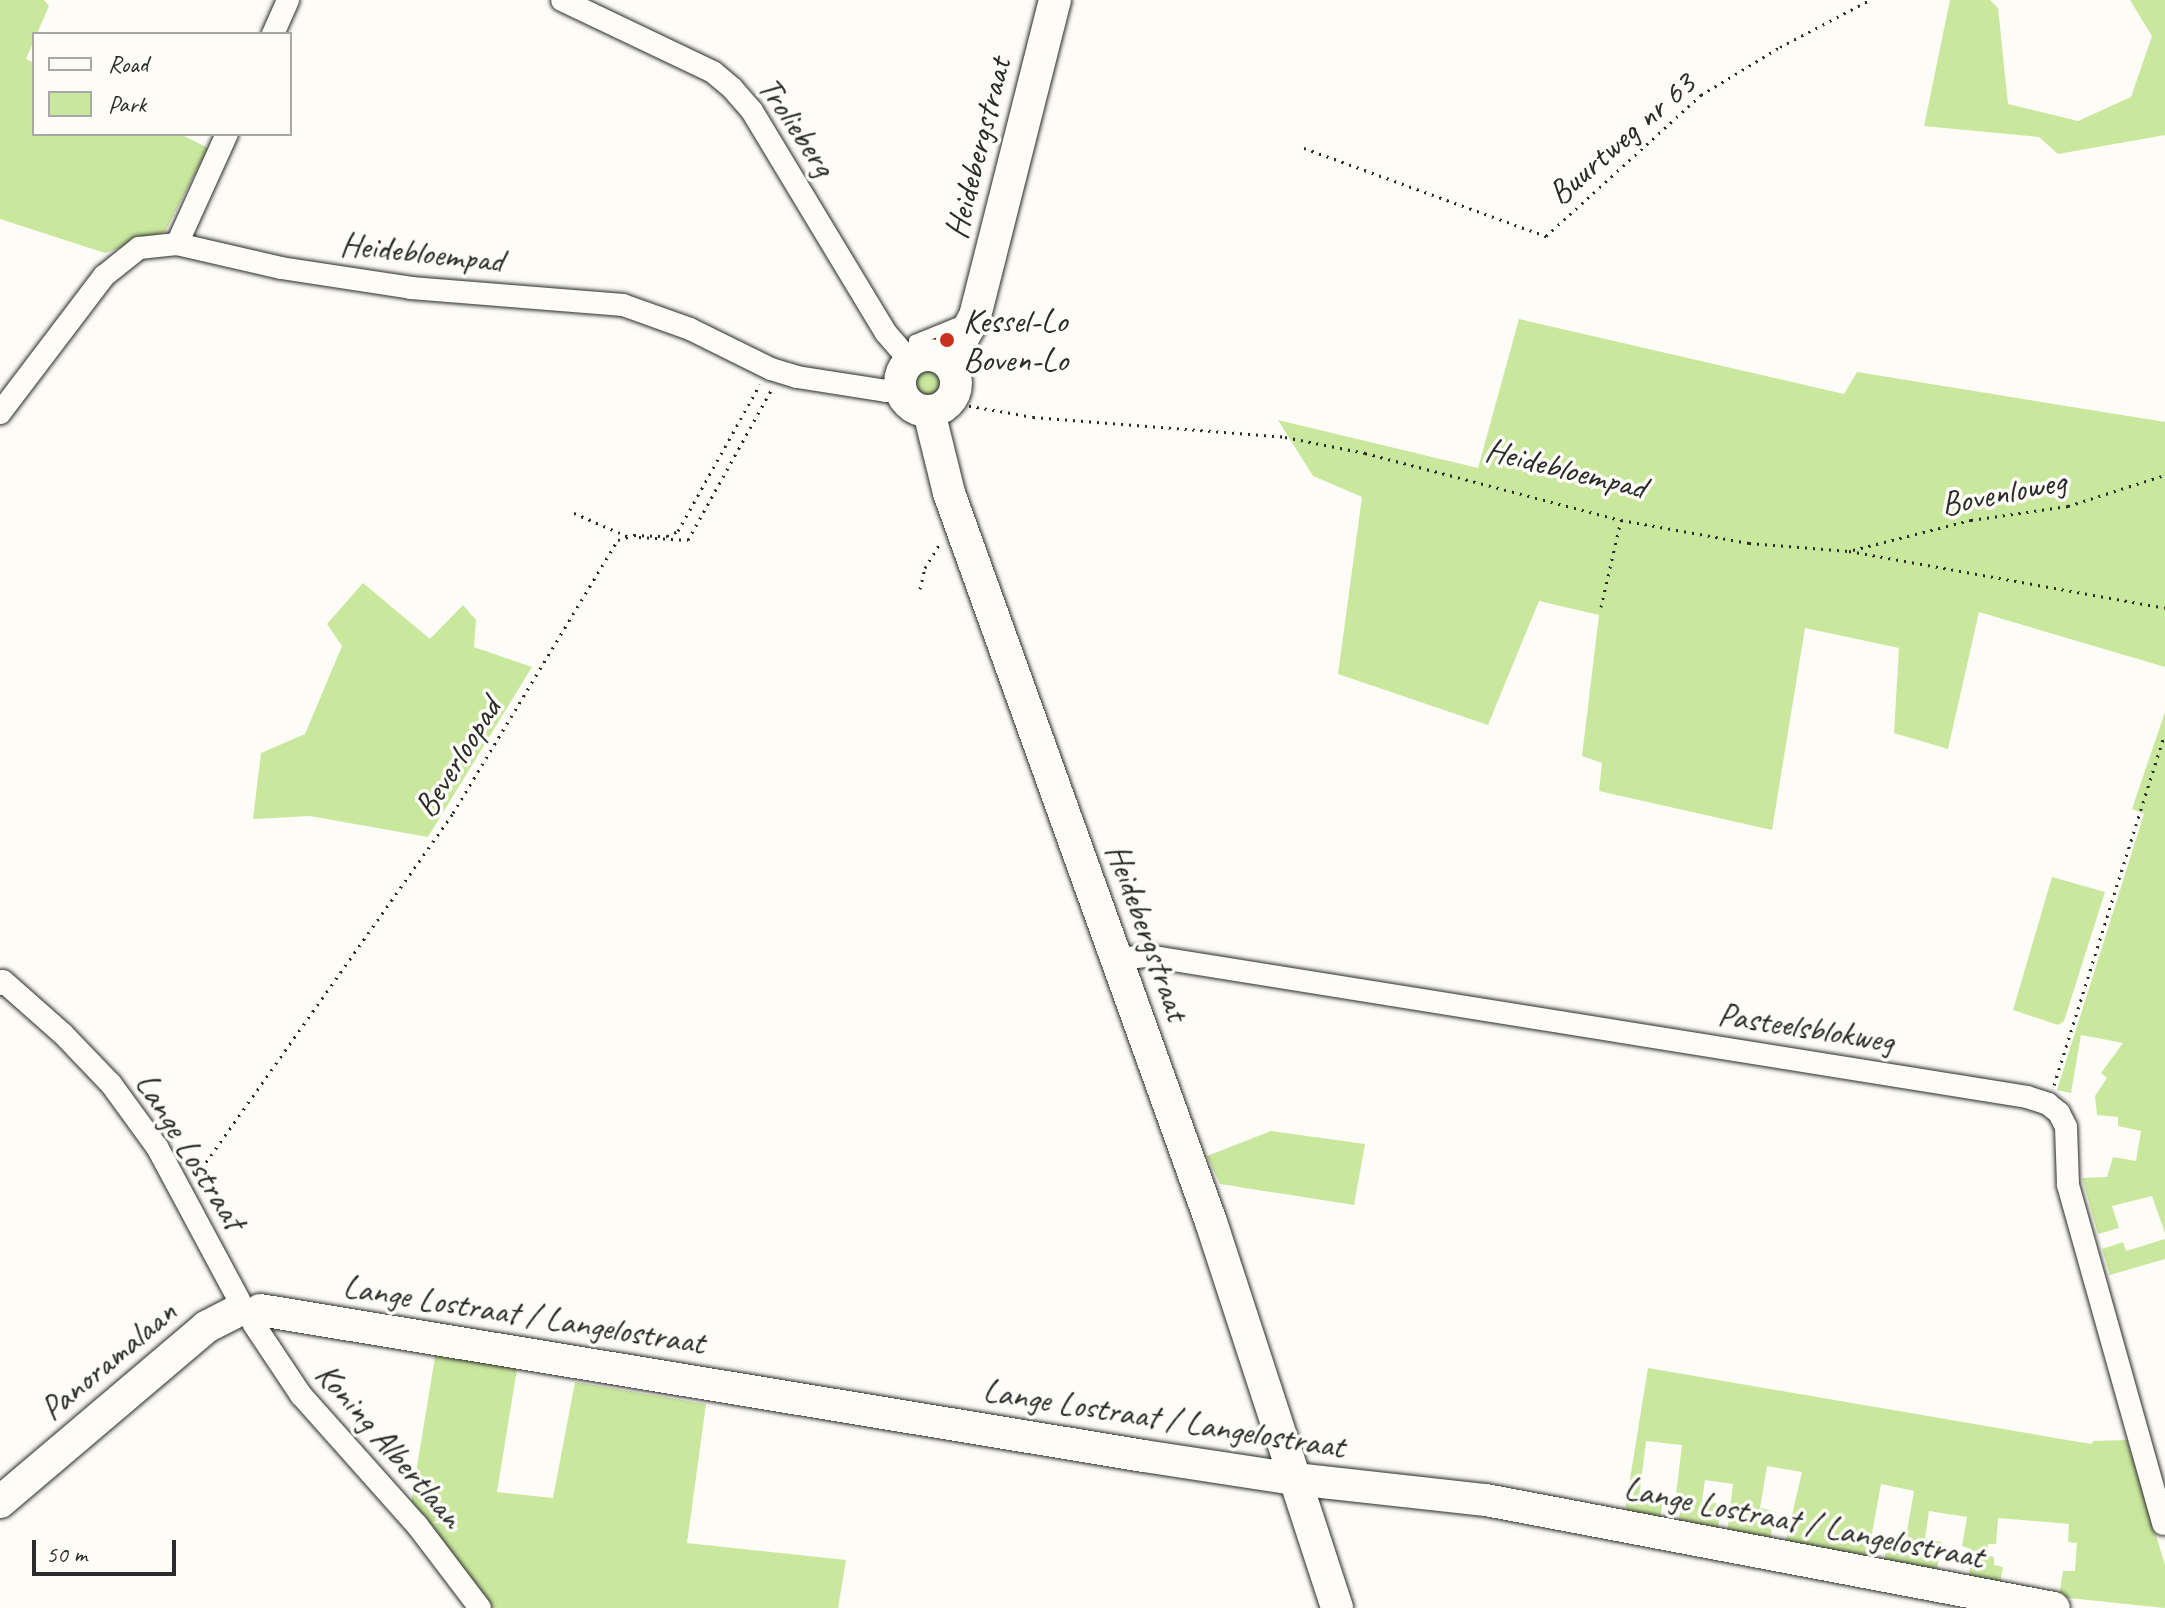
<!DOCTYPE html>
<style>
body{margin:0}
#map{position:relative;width:2165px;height:1608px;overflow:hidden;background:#fdfcf7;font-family:Caveat,sans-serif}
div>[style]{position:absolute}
.green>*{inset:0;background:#cae79e}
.round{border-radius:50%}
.path>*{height:3px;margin-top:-1.5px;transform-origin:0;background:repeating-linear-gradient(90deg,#2b2b2b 0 2px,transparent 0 8px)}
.roads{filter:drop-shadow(0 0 2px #2b2b2b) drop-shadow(0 0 2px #2b2b2b)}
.lane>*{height:11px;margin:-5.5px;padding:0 5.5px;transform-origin:5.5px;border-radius:5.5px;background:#fdfcf7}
.street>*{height:22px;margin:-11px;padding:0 11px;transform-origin:11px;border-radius:11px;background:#fdfcf7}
.secondary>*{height:32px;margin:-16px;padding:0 16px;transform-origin:16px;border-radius:16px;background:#fdfcf7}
.secondary>.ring{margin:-16px;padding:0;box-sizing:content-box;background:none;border:32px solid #fdfcf7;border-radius:50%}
.dots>*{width:22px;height:22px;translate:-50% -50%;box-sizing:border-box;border:4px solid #fdfcf7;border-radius:50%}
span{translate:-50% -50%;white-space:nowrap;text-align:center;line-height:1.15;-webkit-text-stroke:7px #fdfcf7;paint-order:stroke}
.street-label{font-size:34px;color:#2b2b2b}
.poi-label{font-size:34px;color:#2b2b2b}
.left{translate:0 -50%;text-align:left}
.legend{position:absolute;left:32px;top:32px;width:260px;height:104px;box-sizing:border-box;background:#fdfcf7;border:2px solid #a9a8a5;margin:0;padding:10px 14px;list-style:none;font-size:24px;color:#2b2b2b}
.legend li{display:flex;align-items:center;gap:16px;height:40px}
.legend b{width:40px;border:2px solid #a9a8a5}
.scale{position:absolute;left:32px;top:1540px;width:144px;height:36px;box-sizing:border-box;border:4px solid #2b2b2b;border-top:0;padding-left:10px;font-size:24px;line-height:28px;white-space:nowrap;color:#2b2b2b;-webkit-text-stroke:6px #fdfcf7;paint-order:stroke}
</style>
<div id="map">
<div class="green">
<div style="clip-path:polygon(0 0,44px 0,49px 6px,26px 59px,34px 63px,34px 134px,180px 134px,208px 148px,165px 232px,105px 253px,0 219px)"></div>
<div style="clip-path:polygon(1950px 0,1990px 0,1998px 8px,2008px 104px,2078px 121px,2131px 97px,2152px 36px,2130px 0,2165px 0,2165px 135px,2058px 154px,2039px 137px,1924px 126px)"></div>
<div style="clip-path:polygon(1519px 319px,1844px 394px,1857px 372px,2165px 422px,2165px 667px,1979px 612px,1948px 749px,1894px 733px,1899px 648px,1805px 628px,1772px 830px,1599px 791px,1602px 763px,1582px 756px,1599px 615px,1539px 601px,1488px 725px,1338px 674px,1362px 497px,1313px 476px,1278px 420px,1478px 468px)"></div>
<div class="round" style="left:910px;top:364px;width:38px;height:38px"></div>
<div style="clip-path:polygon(363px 583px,430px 639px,463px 605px,476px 620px,474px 647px,532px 667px,428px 837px,310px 816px,253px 819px,261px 753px,305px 734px,342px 646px,327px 624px)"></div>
<div style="clip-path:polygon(2165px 712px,2165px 1233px,2152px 1196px,2112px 1206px,2119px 1228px,2098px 1234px,2082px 1178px,2107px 1177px,2113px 1157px,2136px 1161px,2141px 1131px,2118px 1126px,2118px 1117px,2097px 1115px,2095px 1096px,2107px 1078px,2101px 1073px,2123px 1043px,2081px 1035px,2071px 1093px,2057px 1090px,2144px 814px,2132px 809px)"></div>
<div style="clip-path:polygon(2052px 877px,2105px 892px,2064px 1021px,2058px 1025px,2013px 1010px)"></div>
<div style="clip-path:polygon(1271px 1131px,1365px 1144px,1354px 1205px,1220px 1184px,1207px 1156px)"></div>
<div style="clip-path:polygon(2165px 1239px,2165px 1259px,2110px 1275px,2102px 1249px,2123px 1242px,2126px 1251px)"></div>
<div style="clip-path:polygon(436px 1351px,517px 1369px,497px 1492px,553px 1498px,575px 1382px,706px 1404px,687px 1543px,846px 1560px,838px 1608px,486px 1608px,411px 1503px)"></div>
<div style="clip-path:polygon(1648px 1368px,2067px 1440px,2092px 1444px,2093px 1441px,2127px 1440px,2165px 1565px,2165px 1608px,2059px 1597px,2063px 1571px,2075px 1571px,2077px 1543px,2068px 1542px,2069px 1524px,1998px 1518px,1996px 1544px,1988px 1544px,1987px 1555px,1994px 1557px,1994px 1565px,2003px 1567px,2000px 1585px,1969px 1579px,1971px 1549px,1962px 1546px,1967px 1517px,1929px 1511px,1925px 1539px,1942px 1542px,1936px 1574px,1883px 1564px,1889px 1540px,1905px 1543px,1914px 1491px,1881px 1484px,1867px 1561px,1785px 1545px,1802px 1472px,1767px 1466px,1760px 1508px,1774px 1511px,1770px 1544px,1727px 1535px,1733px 1484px,1705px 1480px,1702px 1501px,1720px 1504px,1718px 1532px,1678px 1523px,1682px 1504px,1675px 1503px,1682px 1445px,1646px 1441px,1639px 1498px,1663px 1501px,1660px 1519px,1625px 1510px)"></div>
</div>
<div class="path">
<div style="left:1304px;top:148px;width:258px;rotate:20deg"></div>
<div style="left:1546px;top:236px;width:210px;rotate:-42.3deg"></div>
<div style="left:1701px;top:95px;width:92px;rotate:-31.3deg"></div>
<div style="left:1780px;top:47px;width:102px;rotate:-27.6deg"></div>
<div style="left:953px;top:403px;width:81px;rotate:9.9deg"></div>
<div style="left:1033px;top:417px;width:253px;rotate:4.5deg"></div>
<div style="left:1285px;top:437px;width:82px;rotate:11.3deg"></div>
<div style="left:1365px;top:453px;width:265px;rotate:14.7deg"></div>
<div style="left:1621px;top:520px;width:130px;rotate:10.2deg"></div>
<div style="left:1749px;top:543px;width:100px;rotate:4.6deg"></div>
<div style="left:1849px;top:551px;width:321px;rotate:10.2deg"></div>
<div style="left:574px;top:513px;width:58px;rotate:23.5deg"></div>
<div style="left:639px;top:537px;width:49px;rotate:3.5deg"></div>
<div style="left:688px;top:540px;width:171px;rotate:-61deg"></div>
<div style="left:1853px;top:550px;width:122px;rotate:-14.3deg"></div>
<div style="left:1971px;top:520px;width:98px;rotate:-8.2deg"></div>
<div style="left:2068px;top:506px;width:102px;rotate:-17.7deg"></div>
<div style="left:920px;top:589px;width:22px;rotate:-77deg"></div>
<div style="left:925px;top:568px;width:27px;rotate:-59deg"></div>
<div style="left:1601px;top:607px;width:89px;rotate:-77.1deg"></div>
<div style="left:2054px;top:1085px;width:368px;rotate:-72.5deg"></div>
<div style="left:197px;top:1175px;width:443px;rotate:-54.7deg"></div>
<div style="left:453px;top:813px;width:319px;rotate:-58.9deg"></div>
<div style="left:618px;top:540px;width:17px;rotate:-17deg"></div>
<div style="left:634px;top:535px;width:33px;rotate:2deg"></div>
<div style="left:667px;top:536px;width:12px;rotate:-24deg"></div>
<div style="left:678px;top:531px;width:168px;rotate:-60.8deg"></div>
</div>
<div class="roads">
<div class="lane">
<div style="left:911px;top:362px;width:22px;rotate:-82deg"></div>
<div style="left:914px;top:340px;width:53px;rotate:-22.2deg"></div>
</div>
<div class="street">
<div style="left:562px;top:0;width:167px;rotate:25.5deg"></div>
<div style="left:713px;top:72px;width:25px;rotate:40deg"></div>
<div style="left:732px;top:88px;width:30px;rotate:49deg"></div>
<div style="left:752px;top:111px;width:259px;rotate:58.9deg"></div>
<div style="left:886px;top:333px;width:38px;rotate:49deg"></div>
<div style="left:273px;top:34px;width:37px;rotate:-66deg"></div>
<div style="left:177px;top:244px;width:121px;rotate:-65.6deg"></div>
<div style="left:0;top:413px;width:172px;rotate:-52.8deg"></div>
<div style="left:104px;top:276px;width:45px;rotate:-38.7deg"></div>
<div style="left:139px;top:248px;width:38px;rotate:-6deg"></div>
<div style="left:177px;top:244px;width:107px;rotate:13deg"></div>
<div style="left:281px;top:268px;width:132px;rotate:8.7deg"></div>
<div style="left:411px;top:288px;width:213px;rotate:4.6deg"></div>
<div style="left:623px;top:305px;width:71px;rotate:19.7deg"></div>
<div style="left:690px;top:329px;width:90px;rotate:26.3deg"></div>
<div style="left:771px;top:369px;width:27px;rotate:17deg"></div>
<div style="left:797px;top:377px;width:90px;rotate:8.9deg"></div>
<div style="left:886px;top:391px;width:15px;rotate:-8deg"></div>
<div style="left:1118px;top:959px;width:30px;rotate:-6deg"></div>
<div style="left:1148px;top:956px;width:890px;rotate:9.11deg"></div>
<div style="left:2027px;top:1097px;width:22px;rotate:18deg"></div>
<div style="left:2048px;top:1104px;width:14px;rotate:39deg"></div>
<div style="left:2059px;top:1113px;width:16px;rotate:63deg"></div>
<div style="left:2066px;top:1127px;width:58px;rotate:88deg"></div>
<div style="left:2068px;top:1185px;width:352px;rotate:74.3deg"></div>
<div style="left:0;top:984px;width:4px;rotate:-45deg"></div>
<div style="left:3px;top:981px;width:80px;rotate:41.5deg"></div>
<div style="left:63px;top:1034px;width:69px;rotate:46.2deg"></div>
<div style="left:111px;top:1084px;width:78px;rotate:53.9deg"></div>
<div style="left:157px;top:1147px;width:174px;rotate:61.8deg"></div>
<div style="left:253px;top:1323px;width:87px;rotate:56.3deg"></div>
<div style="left:301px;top:1395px;width:174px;rotate:48.3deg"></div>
<div style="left:417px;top:1525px;width:104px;rotate:52.8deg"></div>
</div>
<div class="secondary">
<div class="ring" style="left:900px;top:355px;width:24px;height:24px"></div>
<div style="left:949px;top:364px;width:55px;rotate:-61.6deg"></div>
<div style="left:975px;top:316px;width:326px;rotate:-75.8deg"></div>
<div style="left:929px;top:412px;width:83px;rotate:76.1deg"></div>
<div style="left:949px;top:493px;width:775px;rotate:70.23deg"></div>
<div style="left:1211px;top:1222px;width:406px;rotate:71.9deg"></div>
<div style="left:260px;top:1310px;width:896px;rotate:9.38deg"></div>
<div style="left:1144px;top:1456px;width:153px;rotate:8.7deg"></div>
<div style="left:1295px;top:1479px;width:192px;rotate:6.3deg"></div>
<div style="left:1486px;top:1500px;width:578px;rotate:10.77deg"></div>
<div style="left:0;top:1502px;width:270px;rotate:-40.3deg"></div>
<div style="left:206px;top:1327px;width:30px;rotate:-27deg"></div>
</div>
</div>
<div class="dots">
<div style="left:947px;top:340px;background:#c8321e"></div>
</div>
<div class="street-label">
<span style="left:797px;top:126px;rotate:56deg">Trolieberg</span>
<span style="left:1621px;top:138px;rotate:-41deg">Buurtweg nr 63</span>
<span style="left:977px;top:148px;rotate:-76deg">Heidebergstraat</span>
<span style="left:422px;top:252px;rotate:6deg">Heidebloempad</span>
<span style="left:1566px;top:468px;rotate:14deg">Heidebloempad</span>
<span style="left:2003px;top:492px;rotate:-11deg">Bovenloweg</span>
<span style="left:457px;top:757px;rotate:-58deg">Beverloopad</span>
<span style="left:1148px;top:932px;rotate:70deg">Heidebergstraat</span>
<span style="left:1806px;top:1027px;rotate:9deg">Pasteelsblokweg</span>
<span style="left:191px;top:1151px;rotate:58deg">Lange Lostraat</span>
<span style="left:524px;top:1314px;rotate:9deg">Lange Lostraat / Langelostraat</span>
<span style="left:108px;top:1360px;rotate:-40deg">Panoramalaan</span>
<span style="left:1164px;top:1418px;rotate:9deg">Lange Lostraat / Langelostraat</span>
<span style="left:390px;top:1445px;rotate:49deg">Koning Albertlaan</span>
<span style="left:1804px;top:1522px;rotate:11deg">Lange Lostraat / Langelostraat</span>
</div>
<div class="poi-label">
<span class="left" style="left:963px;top:340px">Kessel-Lo<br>Boven-Lo</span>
</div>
<ul class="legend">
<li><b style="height:10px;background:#fdfcf7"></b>Road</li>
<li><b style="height:22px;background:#cae79e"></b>Park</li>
</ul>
<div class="scale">50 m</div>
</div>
